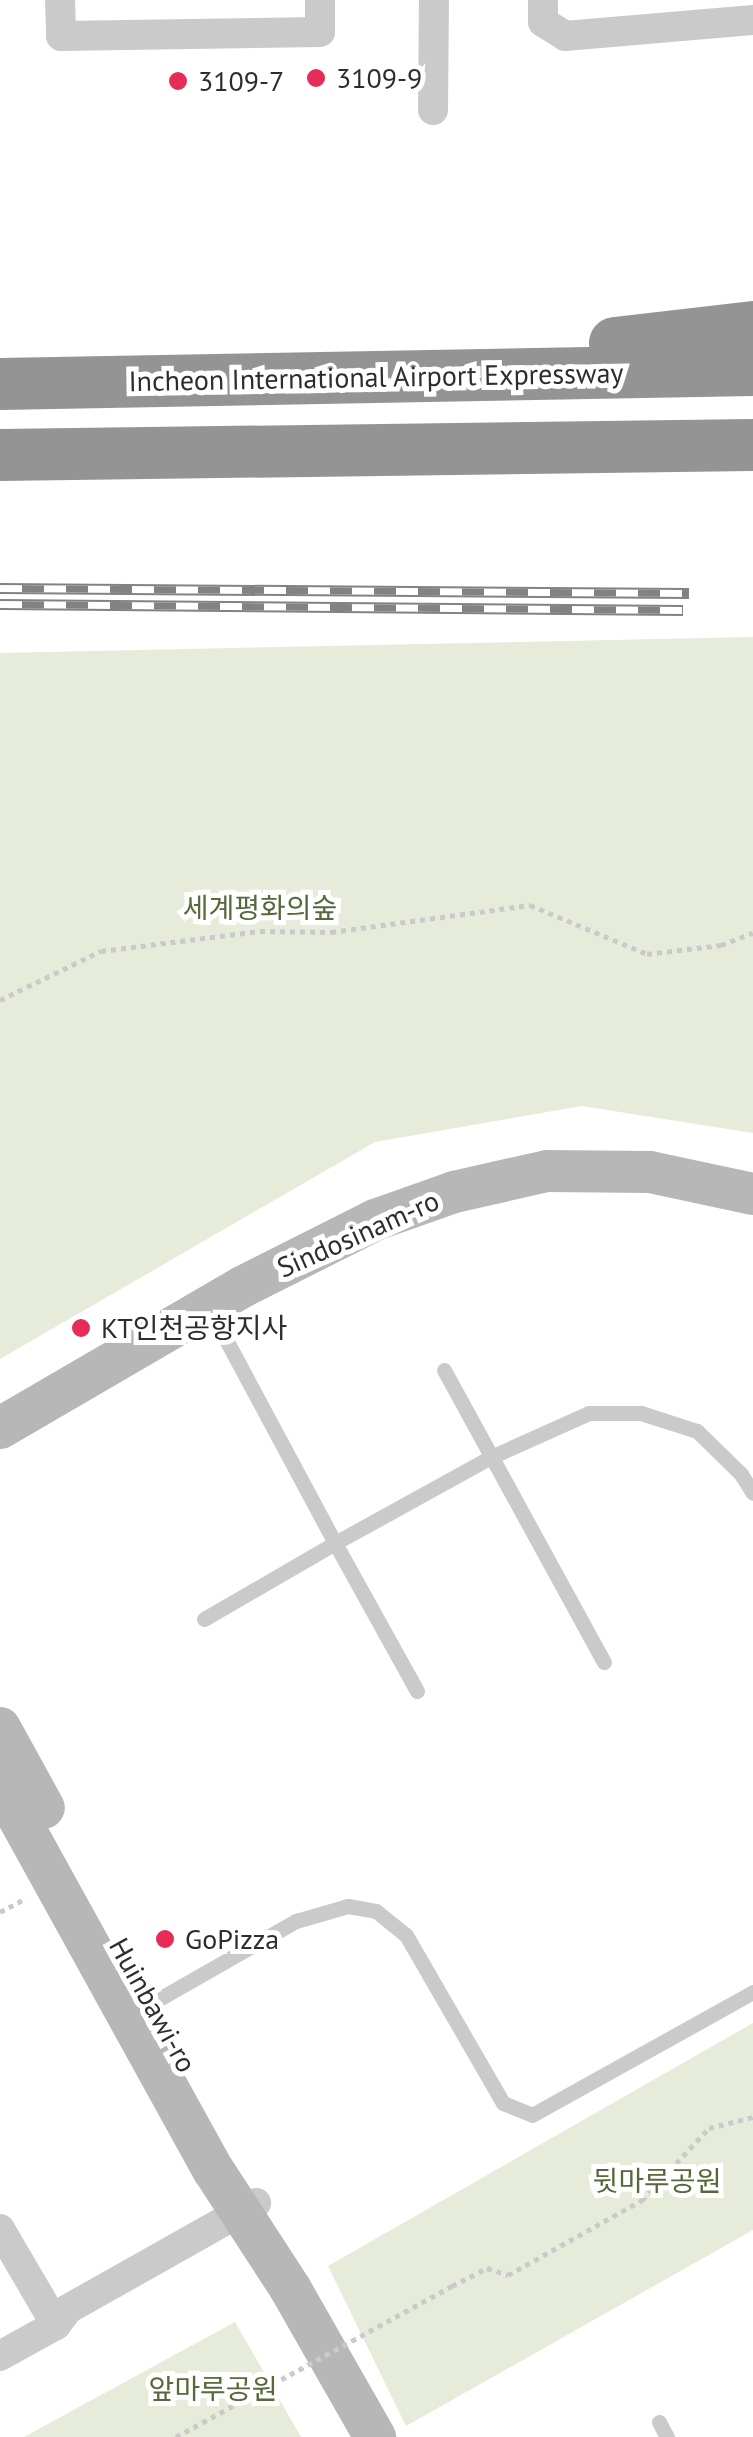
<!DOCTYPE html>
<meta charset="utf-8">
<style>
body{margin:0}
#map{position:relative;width:753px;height:2437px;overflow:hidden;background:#fff;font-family:"PT Sans","Noto Sans KR",sans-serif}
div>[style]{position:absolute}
.green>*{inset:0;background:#e6ebda}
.path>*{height:5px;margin-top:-2.5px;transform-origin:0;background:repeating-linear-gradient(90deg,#cacaca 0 5px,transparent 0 10px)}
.lane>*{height:15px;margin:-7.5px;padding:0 7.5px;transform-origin:7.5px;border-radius:7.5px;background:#cacaca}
.street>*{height:30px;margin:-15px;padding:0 15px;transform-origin:15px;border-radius:15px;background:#cacaca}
.secondary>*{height:42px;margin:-21px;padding:0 21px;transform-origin:21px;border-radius:21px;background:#b7b7b7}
.highway>*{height:52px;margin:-26px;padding:0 26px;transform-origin:26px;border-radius:26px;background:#949494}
.rail>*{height:11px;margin-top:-5.5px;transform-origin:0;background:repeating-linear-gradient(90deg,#fff 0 22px,#828282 0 44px);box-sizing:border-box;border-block:2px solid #828282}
.path-bridge>*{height:5px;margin-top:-2.5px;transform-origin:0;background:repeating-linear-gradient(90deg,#cacaca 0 5px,transparent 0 10px)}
.dots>*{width:28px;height:28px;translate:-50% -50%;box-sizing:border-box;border:5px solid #fff;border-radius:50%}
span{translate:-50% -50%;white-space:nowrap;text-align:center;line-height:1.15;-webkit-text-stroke:10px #fff;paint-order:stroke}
.poi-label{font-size:28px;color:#2d2d2d}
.left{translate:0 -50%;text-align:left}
.street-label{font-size:28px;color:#2d2d2d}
.park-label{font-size:28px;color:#57683a}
</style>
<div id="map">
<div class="green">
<div style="clip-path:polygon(753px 637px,753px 1133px,582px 1106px,375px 1142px,0 1359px,0 653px)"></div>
<div style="clip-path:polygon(753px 2023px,753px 2230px,406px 2426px,328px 2266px)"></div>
<div style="clip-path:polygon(235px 2322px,301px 2437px,24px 2437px)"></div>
</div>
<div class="path">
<div style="left:0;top:1000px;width:112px;rotate:-25.9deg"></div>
<div style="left:101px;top:951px;width:160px;rotate:-7.2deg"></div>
<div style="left:260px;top:931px;width:71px;rotate:0.8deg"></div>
<div style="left:331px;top:932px;width:201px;rotate:-7.7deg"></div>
<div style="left:530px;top:905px;width:127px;rotate:22.7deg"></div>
<div style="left:647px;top:954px;width:75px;rotate:-6.9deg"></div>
<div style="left:721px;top:945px;width:34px;rotate:-21deg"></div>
<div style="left:0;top:1912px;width:30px;rotate:-28deg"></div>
<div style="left:452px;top:2286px;width:39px;rotate:-27deg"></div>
<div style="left:487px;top:2268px;width:22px;rotate:18deg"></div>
<div style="left:508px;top:2275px;width:154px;rotate:-29.2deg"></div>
<div style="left:642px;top:2200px;width:98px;rotate:-47.1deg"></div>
<div style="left:709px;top:2128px;width:45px;rotate:-14deg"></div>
</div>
<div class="lane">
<div style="left:444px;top:1370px;width:333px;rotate:61.3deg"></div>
<div style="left:204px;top:1619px;width:151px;rotate:-30.1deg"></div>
<div style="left:335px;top:1543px;width:264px;rotate:-118.2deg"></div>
<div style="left:417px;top:1691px;width:169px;rotate:-119deg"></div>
<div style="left:335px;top:1543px;width:178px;rotate:-28.9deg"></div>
<div style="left:491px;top:1457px;width:107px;rotate:-24.2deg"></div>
<div style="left:589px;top:1413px;width:52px"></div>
<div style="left:641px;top:1413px;width:59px;rotate:17.8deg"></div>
<div style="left:697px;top:1431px;width:62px;rotate:44.3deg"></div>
<div style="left:741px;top:1474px;width:22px;rotate:58deg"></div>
<div style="left:152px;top:2003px;width:166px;rotate:-29.7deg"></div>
<div style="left:296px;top:1921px;width:54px;rotate:-16.1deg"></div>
<div style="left:348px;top:1906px;width:28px;rotate:10deg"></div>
<div style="left:376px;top:1911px;width:38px;rotate:39deg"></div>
<div style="left:406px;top:1935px;width:194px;rotate:60deg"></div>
<div style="left:503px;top:2103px;width:31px;rotate:22deg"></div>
<div style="left:532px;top:2115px;width:253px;rotate:-29.1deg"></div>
<div style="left:659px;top:2422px;width:17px;rotate:62deg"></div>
</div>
<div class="street">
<div style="left:60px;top:0;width:36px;rotate:88deg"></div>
<div style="left:61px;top:36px;width:259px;rotate:-0.9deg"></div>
<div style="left:320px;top:32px;width:32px;rotate:-90deg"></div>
<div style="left:543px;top:0;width:22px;rotate:90deg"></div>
<div style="left:543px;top:22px;width:26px;rotate:32deg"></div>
<div style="left:565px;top:36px;width:189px;rotate:-4.9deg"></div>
<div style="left:433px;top:110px;width:110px;rotate:-89.5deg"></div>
<div style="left:0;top:2229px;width:111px;rotate:59.7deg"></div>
<div style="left:0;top:2356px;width:64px;rotate:-29deg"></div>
<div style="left:56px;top:2325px;width:20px;rotate:-53deg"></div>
<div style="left:68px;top:2309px;width:216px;rotate:-29.4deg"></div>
</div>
<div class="secondary">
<div style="left:0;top:1428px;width:280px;rotate:-30.2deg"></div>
<div style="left:242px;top:1287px;width:149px;rotate:-26.7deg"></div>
<div style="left:375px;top:1220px;width:84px;rotate:-19.5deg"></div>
<div style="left:454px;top:1192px;width:95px;rotate:-12.7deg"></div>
<div style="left:547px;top:1171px;width:103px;rotate:0.6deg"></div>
<div style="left:650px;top:1172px;width:105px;rotate:12.1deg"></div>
<div style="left:0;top:1728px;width:91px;rotate:61.2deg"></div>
<div style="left:0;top:1784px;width:442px;rotate:61.1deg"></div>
<div style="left:214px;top:2171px;width:140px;rotate:57deg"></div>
<div style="left:290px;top:2288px;width:172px;rotate:60.3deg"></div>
</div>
<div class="highway">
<div style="left:615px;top:343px;width:139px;rotate:-6.6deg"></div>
<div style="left:0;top:384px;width:753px;rotate:-1.07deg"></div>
<div style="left:0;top:455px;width:753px;rotate:-0.76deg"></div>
</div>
<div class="rail">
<div style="left:0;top:588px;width:689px;rotate:0.42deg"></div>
<div style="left:0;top:604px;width:683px;rotate:0.5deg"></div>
</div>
<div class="path-bridge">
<div style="left:176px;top:2437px;width:315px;rotate:-28.7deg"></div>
</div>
<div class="dots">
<div style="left:316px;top:78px;background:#e62c57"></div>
<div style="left:178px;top:81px;background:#e62c57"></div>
<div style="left:81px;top:1328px;background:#e62c57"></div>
<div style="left:165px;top:1939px;background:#e62c57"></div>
</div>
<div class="poi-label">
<span class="left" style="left:336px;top:78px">3109-9</span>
<span class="left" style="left:198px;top:81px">3109-7</span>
<span class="left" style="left:101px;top:1328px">KT인천공항지사</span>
<span class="left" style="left:185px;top:1939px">GoPizza</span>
</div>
<div class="street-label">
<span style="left:376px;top:377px;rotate:-1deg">Incheon International Airport Expressway</span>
<span style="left:358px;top:1234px;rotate:-24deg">Sindosinam-ro</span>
<span style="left:153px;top:2005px;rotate:61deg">Huinbawi-ro</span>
</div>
<div class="park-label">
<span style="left:260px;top:908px">세계평화의숲</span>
<span style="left:657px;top:2181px">뒷마루공원</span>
<span style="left:213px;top:2389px">앞마루공원</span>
</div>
</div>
